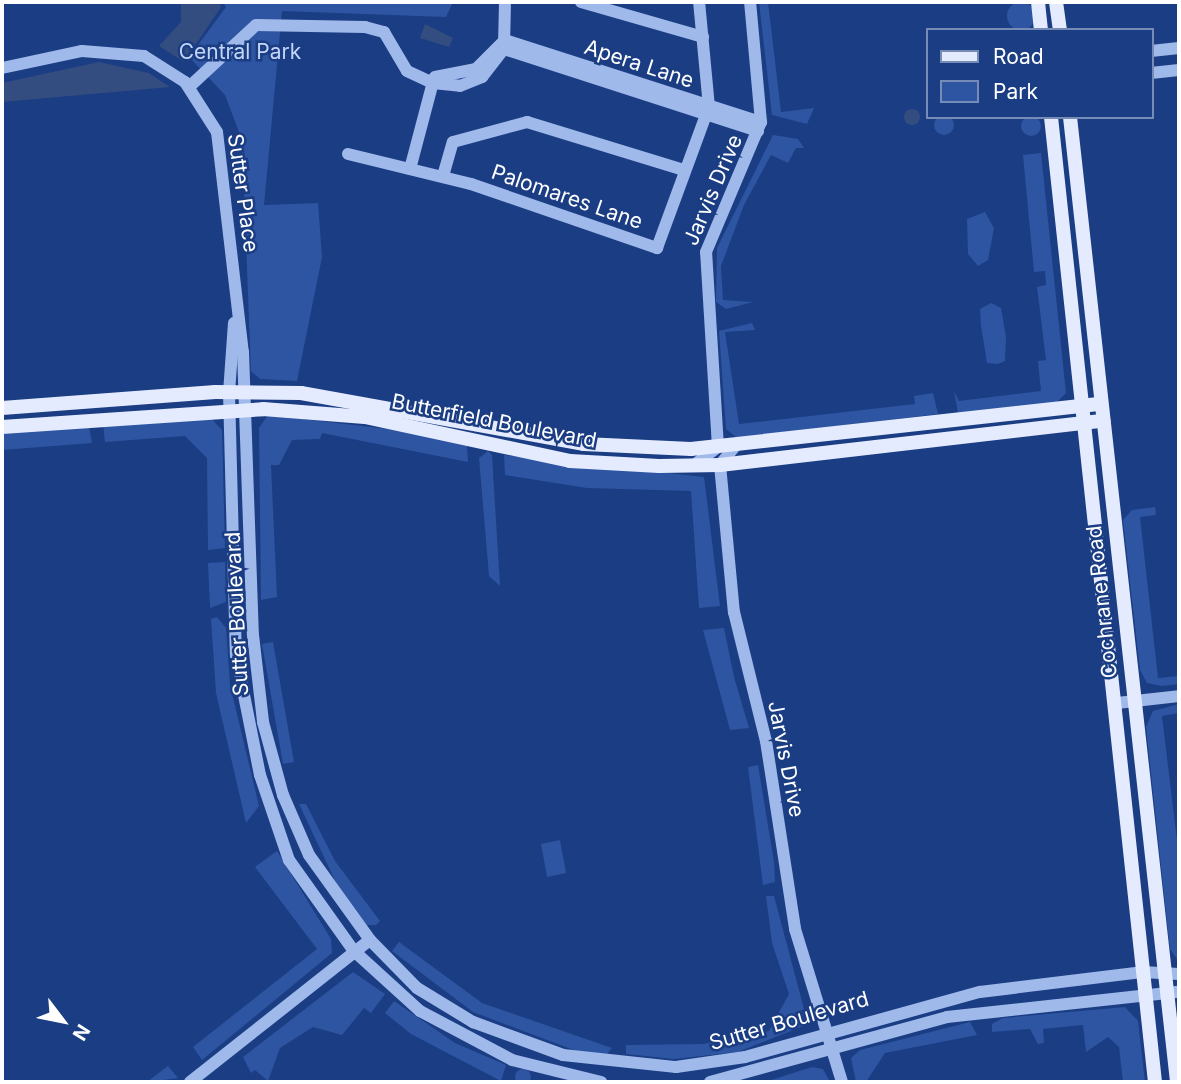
<!DOCTYPE html>
<style>
body{margin:0}
#map{position:relative;width:1181px;height:1084px;overflow:hidden;background:#1b3d83;font-family:Inter,sans-serif}
div>[style]{position:absolute}
.green>*{inset:0;background:#2e55a2}
.round{border-radius:50%}
.water>*{inset:0;background:#344d81}
.minor>*{height:12px;margin:-6px;padding:0 6px;transform-origin:6px;border-radius:6px;background:#a0b9eb}
.major>*{height:14px;margin:-7px;padding:0 7px;transform-origin:7px;border-radius:7px;background:#e4ebff}
span{translate:-50% -50%;white-space:nowrap;text-align:center;line-height:1.15;-webkit-text-stroke:5px #1b3d83;paint-order:stroke}
.park-label{font-size:21px;color:#c4d6f8}
.street-label{font-size:21px;color:#fff}
.frame{position:absolute;inset:0;border:4px solid #fff;pointer-events:none}
.legend{position:absolute;left:926px;top:28px;width:228px;height:91px;box-sizing:border-box;background:#1b3d83;border:2px solid #768bb5;margin:0;padding:9px 12px;list-style:none;font-size:21px;color:#fff}
.legend li{display:flex;align-items:center;gap:14px;height:35px}
.legend b{width:35px;border:2px solid #768bb5}
.north{position:absolute;left:28px;top:986px;width:70px;height:70px;-webkit-text-stroke:5px #1b3d83;paint-order:stroke;rotate:122deg;font-size:19px;font-weight:700;line-height:28px;text-align:center;color:#fff}
.north::after{content:'';display:block;margin:auto;width:24px;height:32px;background:#fff;clip-path:polygon(50% 0,100% 100%,50% 72%,0 100%)}
</style>
<div id="map">
<div class="green">
<div style="clip-path:polygon(223px 2px,453px 2px,446px 17px,282px 11px,264px 205px,318px 203px,322px 257px,297px 381px,260px 379px,251px 371px,242px 140px,225px 95px,189px 57px,226px 7px)"></div>
<div style="clip-path:polygon(759px 2px,768px 2px,781px 112px,814px 108px,807px 124px,772px 115px)"></div>
<div class="round" style="left:1007px;top:2px;width:28px;height:28px"></div>
<div class="round" style="left:934px;top:115px;width:20px;height:20px"></div>
<div class="round" style="left:1021px;top:116px;width:20px;height:20px"></div>
<div style="clip-path:polygon(773px 135px,798px 139px,804px 148px,796px 148px,788px 163px,771px 155px,744px 205px,721px 266px,723px 300px,753px 302px,726px 309px,716px 302px,717px 248px)"></div>
<div style="clip-path:polygon(1041px 153px,1066px 393px,1056px 403px,958px 413px,954px 391px,959px 401px,1041px 391px,1038px 361px,1046px 360px,1037px 287px,1046px 285px,1045px 271px,1034px 272px,1023px 155px)"></div>
<div style="clip-path:polygon(985px 212px,994px 228px,988px 260px,978px 266px,968px 254px,967px 219px)"></div>
<div style="clip-path:polygon(991px 303px,1001px 308px,1006px 337px,1005px 361px,998px 364px,987px 363px,981px 326px,980px 309px)"></div>
<div style="clip-path:polygon(752px 323px,755px 330px,725px 332px,739px 424px,915px 404px,914px 396px,933px 393px,938px 414px,737px 438px,726px 429px,719px 331px)"></div>
<div style="clip-path:polygon(268px 415px,405px 431px,467px 446px,468px 462px,322px 433px,320px 439px,292px 440px,279px 465px,271px 465px,277px 597px,261px 600px,259px 428px)"></div>
<div style="clip-path:polygon(209px 416px,222px 430px,225px 548px,208px 550px,207px 458px,185px 436px,105px 442px,103px 424px)"></div>
<div style="clip-path:polygon(89px 426px,92px 443px,2px 450px,2px 433px)"></div>
<div style="clip-path:polygon(488px 451px,492px 455px,500px 586px,489px 576px,479px 458px)"></div>
<div style="clip-path:polygon(504px 455px,704px 477px,720px 606px,699px 608px,691px 491px,587px 488px,505px 475px)"></div>
<div style="clip-path:polygon(1155px 507px,1156px 515px,1140px 517px,1158px 678px,1179px 676px,1179px 684px,1162px 686px,1147px 683px,1140px 670px,1123px 520px,1132px 510px)"></div>
<div style="clip-path:polygon(225px 562px,226px 602px,210px 608px,208px 563px)"></div>
<div style="clip-path:polygon(217px 617px,226px 628px,230px 685px,259px 806px,246px 823px,216px 693px,211px 619px)"></div>
<div style="clip-path:polygon(724px 628px,734px 677px,749px 728px,730px 730px,703px 630px)"></div>
<div style="clip-path:polygon(273px 642px,294px 762px,283px 764px,262px 644px)"></div>
<div style="clip-path:polygon(1179px 704px,1179px 713px,1162px 716px,1179px 857px,1179px 962px,1170px 949px,1146px 727px,1153px 711px)"></div>
<div style="clip-path:polygon(758px 765px,774px 862px,775px 882px,763px 885px,748px 767px)"></div>
<div style="clip-path:polygon(299px 804px,306px 804px,335px 861px,380px 921px,376px 925px,365px 925px,339px 889px)"></div>
<div style="clip-path:polygon(560px 840px,566px 873px,547px 877px,541px 844px)"></div>
<div style="clip-path:polygon(277px 851px,331px 939px,332px 953px,202px 1060px,193px 1047px,317px 949px,255px 867px)"></div>
<div style="clip-path:polygon(766px 896px,774px 896px,808px 1024px,738px 1052px,674px 1059px,626px 1054px,626px 1045px,703px 1044px,769px 1031px,789px 994px,772px 943px)"></div>
<div style="clip-path:polygon(399px 942px,482px 1003px,612px 1048px,607px 1054px,579px 1052px,473px 1012px,392px 951px)"></div>
<div style="clip-path:polygon(353px 972px,385px 994px,371px 1013px,364px 1008px,342px 1035px,313px 1027px,280px 1048px,268px 1081px,255px 1070px,251px 1073px,243px 1057px)"></div>
<div style="clip-path:polygon(394px 1001px,455px 1043px,506px 1065px,501px 1081px,411px 1034px,385px 1013px)"></div>
<div style="clip-path:polygon(1125px 1007px,1138px 1021px,1145px 1082px,1123px 1082px,1119px 1047px,1108px 1037px,1086px 1052px,1083px 1025px,1043px 1029px,1044px 1043px,1038px 1044px,1030px 1029px,992px 1032px,992px 1024px,1003px 1018px)"></div>
<div style="clip-path:polygon(970px 1022px,977px 1035px,885px 1053px,866px 1082px,856px 1082px,851px 1058px,860px 1050px)"></div>
<div style="clip-path:polygon(168px 1066px,178px 1078px,147px 1082px)"></div>
<div style="clip-path:polygon(812px 1067px,823px 1069px,830px 1082px,765px 1082px)"></div>
<div class="round" style="left:515px;top:1069px;width:16px;height:16px"></div>
</div>
<div class="water">
<div style="clip-path:polygon(181px 2px,219px 2px,221px 7px,184px 62px,159px 46px,181px 22px)"></div>
<div style="clip-path:polygon(425px 24px,453px 38px,449px 47px,420px 38px)"></div>
<div style="clip-path:polygon(99px 62px,149px 73px,170px 87px,2px 102px,2px 83px)"></div>
<div class="round" style="left:904px;top:109px;width:16px;height:16px"></div>
</div>
<div class="minor">
<div style="left:581px;top:2px;width:127px;rotate:16deg"></div>
<div style="left:505px;top:40px;width:269px;rotate:17.8deg"></div>
<div style="left:504px;top:46px;width:44px;rotate:-88.7deg"></div>
<div style="left:1151px;top:51px;width:28px;rotate:-6deg"></div>
<div style="left:2px;top:68px;width:82px;rotate:-12deg"></div>
<div style="left:82px;top:51px;width:62px;rotate:4.6deg"></div>
<div style="left:144px;top:56px;width:49px;rotate:32.4deg"></div>
<div style="left:185px;top:82px;width:59px;rotate:57.4deg"></div>
<div style="left:217px;top:132px;width:222px;rotate:83.3deg"></div>
<div style="left:243px;top:352px;width:283px;rotate:88deg"></div>
<div style="left:253px;top:635px;width:88px;rotate:83.4deg"></div>
<div style="left:263px;top:722px;width:76px;rotate:74.7deg"></div>
<div style="left:283px;top:795px;width:65px;rotate:66.6deg"></div>
<div style="left:309px;top:855px;width:105px;rotate:54.3deg"></div>
<div style="left:370px;top:940px;width:67px;rotate:45.6deg"></div>
<div style="left:417px;top:988px;width:66px;rotate:31.3deg"></div>
<div style="left:473px;top:1022px;width:96px;rotate:20.1deg"></div>
<div style="left:563px;top:1055px;width:114px;rotate:6.1deg"></div>
<div style="left:676px;top:1067px;width:70px;rotate:-8.2deg"></div>
<div style="left:745px;top:1057px;width:244px;rotate:-15.5deg"></div>
<div style="left:980px;top:992px;width:163px;rotate:-7deg"></div>
<div style="left:1142px;top:972px;width:37px;rotate:3deg"></div>
<div style="left:1151px;top:73px;width:28px;rotate:-6deg"></div>
<div style="left:435px;top:77px;width:42px;rotate:-11deg"></div>
<div style="left:476px;top:69px;width:41px;rotate:-45deg"></div>
<div style="left:189px;top:87px;width:91px;rotate:-42.8deg"></div>
<div style="left:256px;top:25px;width:109px;rotate:1.1deg"></div>
<div style="left:365px;top:27px;width:20px;rotate:15deg"></div>
<div style="left:384px;top:32px;width:45px;rotate:59.5deg"></div>
<div style="left:407px;top:71px;width:29px;rotate:25deg"></div>
<div style="left:433px;top:83px;width:27px;rotate:6deg"></div>
<div style="left:460px;top:86px;width:24px;rotate:-22deg"></div>
<div style="left:482px;top:77px;width:36px;rotate:-52deg"></div>
<div style="left:504px;top:49px;width:267px;rotate:17.9deg"></div>
<div style="left:348px;top:154px;width:127px;rotate:13.7deg"></div>
<div style="left:471px;top:184px;width:197px;rotate:19deg"></div>
<div style="left:657px;top:248px;width:150px;rotate:-69.8deg"></div>
<div style="left:709px;top:107px;width:105px;rotate:-95.4deg"></div>
<div style="left:410px;top:169px;width:94px;rotate:-75.2deg"></div>
<div style="left:443px;top:176px;width:35px;rotate:-74deg"></div>
<div style="left:453px;top:142px;width:77px;rotate:-15.1deg"></div>
<div style="left:527px;top:122px;width:164px;rotate:17deg"></div>
<div style="left:234px;top:323px;width:69px;rotate:94.1deg"></div>
<div style="left:229px;top:392px;width:263px;rotate:88.5deg"></div>
<div style="left:236px;top:655px;width:122px;rotate:78.7deg"></div>
<div style="left:260px;top:775px;width:90px;rotate:71.2deg"></div>
<div style="left:289px;top:860px;width:112px;rotate:54.5deg"></div>
<div style="left:354px;top:951px;width:89px;rotate:42.3deg"></div>
<div style="left:420px;top:1011px;width:104px;rotate:28deg"></div>
<div style="left:512px;top:1060px;width:92px;rotate:13.9deg"></div>
<div style="left:736px;top:445px;width:26px;rotate:129deg"></div>
<div style="left:720px;top:465px;width:148px;rotate:84.6deg"></div>
<div style="left:734px;top:612px;width:133px;rotate:76.1deg"></div>
<div style="left:766px;top:741px;width:190px;rotate:81.2deg"></div>
<div style="left:795px;top:929px;width:160px;rotate:72.9deg"></div>
<div style="left:694px;top:465px;width:30px;rotate:-37deg"></div>
<div style="left:718px;top:447px;width:195px;rotate:-93.5deg"></div>
<div style="left:706px;top:252px;width:141px;rotate:-67.1deg"></div>
<div style="left:761px;top:122px;width:121px;rotate:-95.2deg"></div>
<div style="left:1117px;top:703px;width:62px;rotate:-6.4deg"></div>
<div style="left:190px;top:1082px;width:229px;rotate:-38.3deg"></div>
<div style="left:710px;top:1082px;width:246px;rotate:-15.3deg"></div>
<div style="left:947px;top:1017px;width:233px;rotate:-6.2deg"></div>
</div>
<div class="major">
<div style="left:1038px;top:2px;width:28px;rotate:84deg"></div>
<div style="left:1056px;top:2px;width:28px;rotate:82deg"></div>
<div style="left:1051px;top:117px;width:971px;rotate:83.85deg"></div>
<div style="left:1070px;top:117px;width:971px;rotate:83.67deg"></div>
<div style="left:2px;top:408px;width:214px;rotate:-4.3deg"></div>
<div style="left:215px;top:392px;width:86px;rotate:0.7deg"></div>
<div style="left:301px;top:393px;width:288px;rotate:10.2deg"></div>
<div style="left:584px;top:444px;width:107px;rotate:2.7deg"></div>
<div style="left:691px;top:449px;width:412px;rotate:-6.3deg"></div>
<div style="left:2px;top:427px;width:262px;rotate:-3.9deg"></div>
<div style="left:263px;top:409px;width:102px;rotate:4.5deg"></div>
<div style="left:365px;top:417px;width:210px;rotate:12.1deg"></div>
<div style="left:570px;top:461px;width:89px;rotate:3.2deg"></div>
<div style="left:659px;top:466px;width:61px;rotate:-0.9deg"></div>
<div style="left:720px;top:465px;width:386px;rotate:-6.6deg"></div>
</div>
<div class="park-label">
<span style="left:240px;top:52px">Central Park</span>
</div>
<div class="street-label">
<span style="left:639px;top:64px;rotate:18deg">Apera Lane</span>
<span style="left:713px;top:190px;rotate:-67deg">Jarvis Drive</span>
<span style="left:243px;top:193px;rotate:82deg">Sutter Place</span>
<span style="left:567px;top:197px;rotate:19deg">Palomares Lane</span>
<span style="left:494px;top:421px;rotate:11deg">Butterfield Boulevard</span>
<span style="left:1102px;top:602px;rotate:-96deg">Cochrane Road</span>
<span style="left:237px;top:614px;rotate:-93deg">Sutter Boulevard</span>
<span style="left:786px;top:759px;rotate:79deg">Jarvis Drive</span>
<span style="left:789px;top:1021px;rotate:-16deg">Sutter Boulevard</span>
</div>
<div class="frame"></div>
<ul class="legend">
<li><b style="height:9px;background:#e4ebff"></b>Road</li>
<li><b style="height:19px;background:#2e55a2"></b>Park</li>
</ul>
<div class="north">N</div>
</div>
